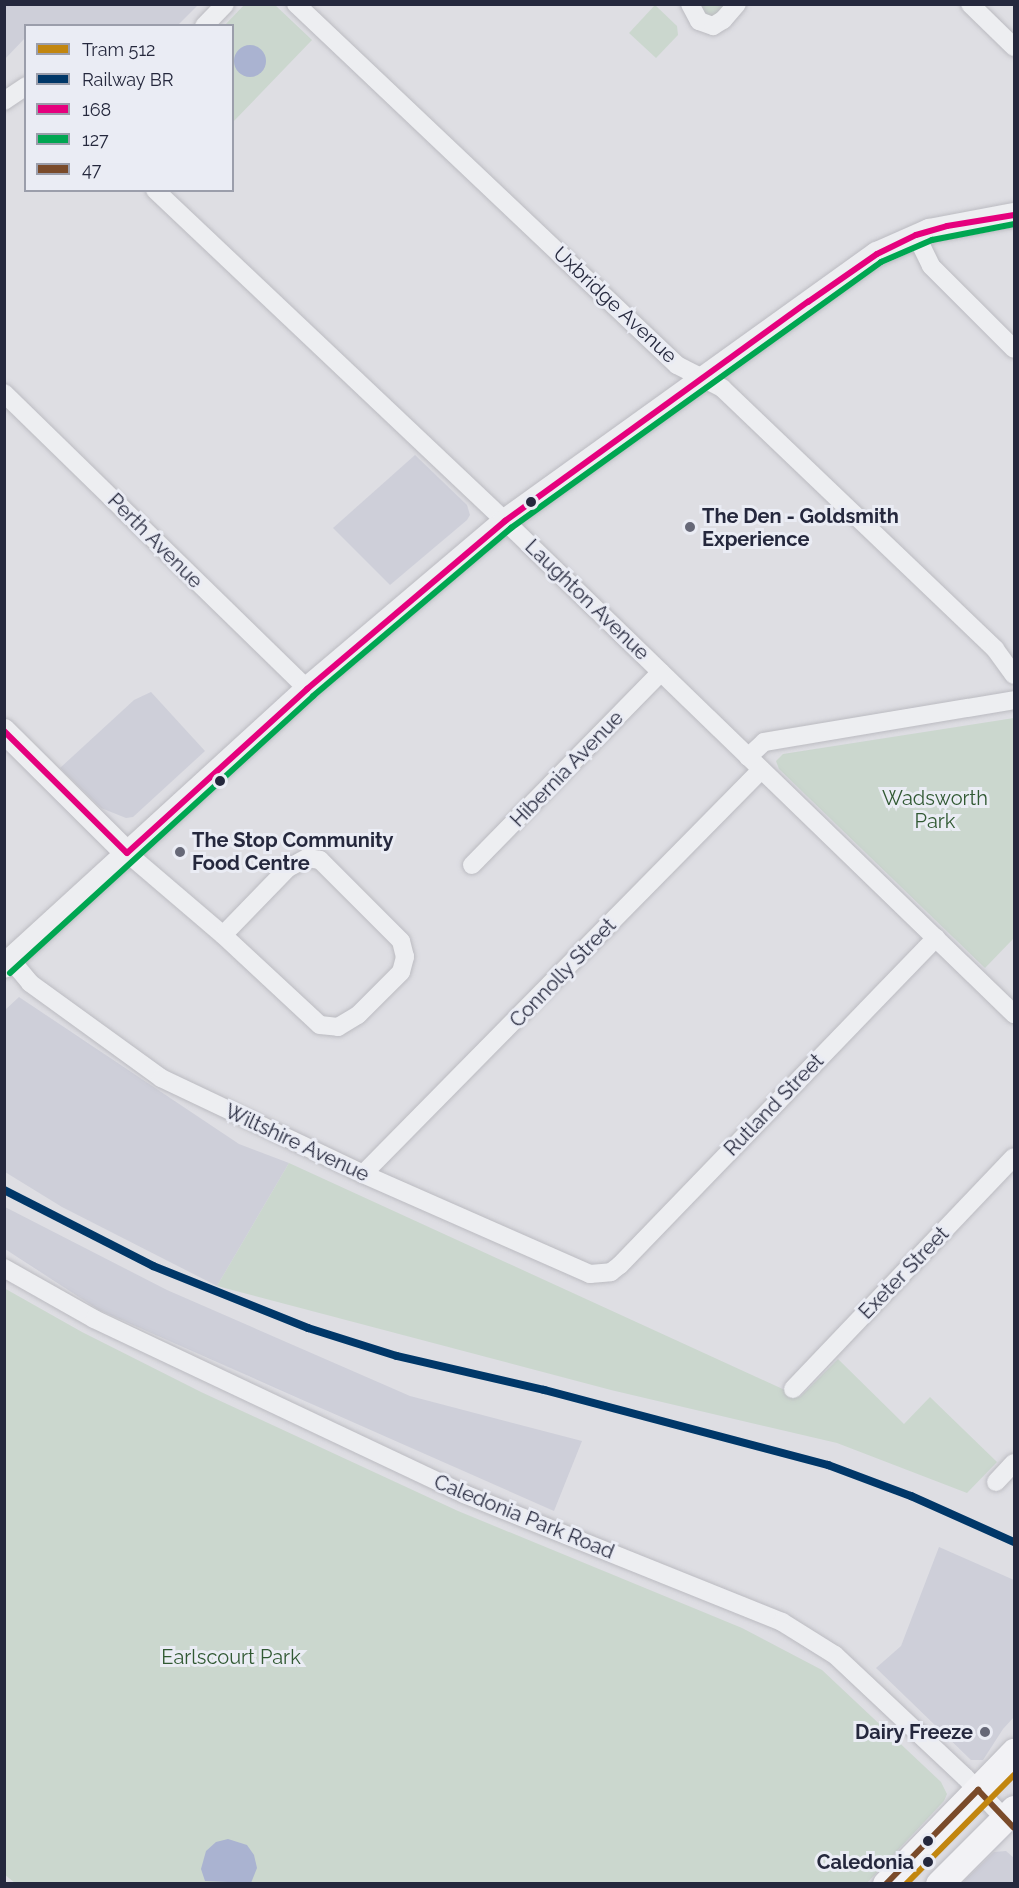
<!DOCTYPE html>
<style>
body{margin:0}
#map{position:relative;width:1019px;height:1888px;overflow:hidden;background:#dedee3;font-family:Raleway,sans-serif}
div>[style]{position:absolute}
.built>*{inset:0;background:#cecfd9}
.green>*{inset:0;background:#cbd7ce}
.water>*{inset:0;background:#aab3d1}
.round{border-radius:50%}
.roads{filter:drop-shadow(0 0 2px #bbbbc1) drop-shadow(0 0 2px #bbbbc1)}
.minor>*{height:18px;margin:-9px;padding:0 9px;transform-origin:9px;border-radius:9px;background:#edeef1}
.tertiary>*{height:24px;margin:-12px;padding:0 12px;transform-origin:12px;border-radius:12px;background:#edeef1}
.secondary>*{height:27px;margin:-13.5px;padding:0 13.5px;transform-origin:13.5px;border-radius:13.5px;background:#f2f2f5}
.bus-1>*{height:6px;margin:-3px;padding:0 3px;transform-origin:3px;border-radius:3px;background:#e5007d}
.bus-2>*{height:6px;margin:-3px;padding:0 3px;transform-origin:3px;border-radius:3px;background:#00a651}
.bus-3>*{height:6px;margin:-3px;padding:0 3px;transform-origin:3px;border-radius:3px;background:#7a4b2a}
.rail-1>*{height:8px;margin:-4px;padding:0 4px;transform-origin:4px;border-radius:4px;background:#003768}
.tram-1>*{height:6px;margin:-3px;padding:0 3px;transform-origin:3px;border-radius:3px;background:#c2860f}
.dots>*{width:16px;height:16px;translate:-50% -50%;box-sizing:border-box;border:3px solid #eaecf4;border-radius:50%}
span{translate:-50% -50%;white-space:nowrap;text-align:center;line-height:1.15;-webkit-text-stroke:6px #eaecf4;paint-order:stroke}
.street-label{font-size:20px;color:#25283d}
.poi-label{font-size:20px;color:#25283d;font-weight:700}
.left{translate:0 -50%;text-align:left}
.right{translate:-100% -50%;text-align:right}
.park-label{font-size:20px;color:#315933}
.stop-label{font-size:20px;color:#25283d;font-weight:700}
.frame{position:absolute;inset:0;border:6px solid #25283d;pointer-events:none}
.legend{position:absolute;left:24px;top:24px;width:210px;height:168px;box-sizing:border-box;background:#eaecf4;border:2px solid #9b9eab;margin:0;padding:8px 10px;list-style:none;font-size:18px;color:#25283d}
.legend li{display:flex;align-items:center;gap:12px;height:30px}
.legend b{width:30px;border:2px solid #9b9eab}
</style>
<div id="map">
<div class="built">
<div style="clip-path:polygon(5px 4px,198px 4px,198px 5px,178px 25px,26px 26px,25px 38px,5px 59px)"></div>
<div style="clip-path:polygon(415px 455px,467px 505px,470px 515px,467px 520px,390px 585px,333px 528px)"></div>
<div style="clip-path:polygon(151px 692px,205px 751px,133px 817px,126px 818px,101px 808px,60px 768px,134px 700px)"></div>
<div style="clip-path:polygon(19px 997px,239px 1144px,289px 1163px,217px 1286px,62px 1207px,5px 1172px,5px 1010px)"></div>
<div style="clip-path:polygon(5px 1207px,167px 1290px,410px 1396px,582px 1441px,554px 1511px,99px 1310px,5px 1249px)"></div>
<div style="clip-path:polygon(939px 1547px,1014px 1580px,1014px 1717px,1003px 1729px,983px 1760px,971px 1760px,876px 1668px,901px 1646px)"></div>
<div style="clip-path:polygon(1006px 1851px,1014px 1858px,1014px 1883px,962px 1883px,994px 1852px)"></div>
</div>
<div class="green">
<div style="clip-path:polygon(244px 5px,275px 5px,312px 40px,233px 122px,232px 26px,224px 26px)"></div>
<div style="clip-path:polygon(655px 5px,677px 26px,678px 35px,656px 58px,629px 33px)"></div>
<div style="clip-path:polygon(695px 5px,726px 5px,711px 19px,706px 19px)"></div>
<div style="clip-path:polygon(1014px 718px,1014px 938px,985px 968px,779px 769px,776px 761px,783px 754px)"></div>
<div style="clip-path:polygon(289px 1163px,800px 1397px,838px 1359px,904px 1424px,930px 1397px,997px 1462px,967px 1493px,837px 1443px,611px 1390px,217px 1286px)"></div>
<div style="clip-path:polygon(4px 1288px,82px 1332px,201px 1392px,458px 1511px,742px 1628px,822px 1670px,941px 1782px,947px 1794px,944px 1801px,867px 1883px,15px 1883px,4px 1874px)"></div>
</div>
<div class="water">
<div class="round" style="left:234px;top:45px;width:32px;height:32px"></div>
<div style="clip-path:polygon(228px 1839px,247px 1845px,254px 1855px,257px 1868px,251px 1883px,205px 1881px,201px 1869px,206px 1851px,216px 1842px)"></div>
</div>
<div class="roads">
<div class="minor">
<div style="left:296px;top:4px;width:525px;rotate:43.46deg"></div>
<div style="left:677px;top:365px;width:51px;rotate:27.1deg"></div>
<div style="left:722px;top:388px;width:378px;rotate:43.7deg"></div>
<div style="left:995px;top:649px;width:32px;rotate:54deg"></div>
<div style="left:690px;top:4px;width:19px;rotate:62deg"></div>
<div style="left:699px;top:21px;width:15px;rotate:20deg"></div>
<div style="left:713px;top:26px;width:12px;rotate:-31deg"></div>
<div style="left:723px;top:20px;width:21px;rotate:-49deg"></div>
<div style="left:970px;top:4px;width:62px;rotate:44.3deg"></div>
<div style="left:204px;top:26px;width:30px;rotate:-46deg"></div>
<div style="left:4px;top:101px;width:27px;rotate:-34deg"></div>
<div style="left:155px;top:190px;width:482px;rotate:43.4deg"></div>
<div style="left:505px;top:521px;width:709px;rotate:44.09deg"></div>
<div style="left:916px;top:235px;width:34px;rotate:64deg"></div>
<div style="left:931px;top:266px;width:117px;rotate:45deg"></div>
<div style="left:4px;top:393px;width:424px;rotate:44.3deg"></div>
<div style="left:748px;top:757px;width:22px;rotate:-43deg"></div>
<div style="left:764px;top:742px;width:254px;rotate:-9.5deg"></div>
<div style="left:127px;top:853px;width:126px;rotate:40.5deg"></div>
<div style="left:223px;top:935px;width:132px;rotate:42.9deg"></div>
<div style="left:320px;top:1025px;width:18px;rotate:6deg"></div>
<div style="left:338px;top:1027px;width:23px;rotate:-31deg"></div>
<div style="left:358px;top:1015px;width:61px;rotate:-45deg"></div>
<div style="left:401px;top:972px;width:16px;rotate:-75deg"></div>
<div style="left:405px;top:957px;width:16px;rotate:-104deg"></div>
<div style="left:401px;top:941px;width:115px;rotate:-135deg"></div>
<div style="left:320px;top:860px;width:13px;rotate:-171deg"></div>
<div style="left:307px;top:858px;width:21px;rotate:152deg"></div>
<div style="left:288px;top:868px;width:93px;rotate:134.1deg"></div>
<div style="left:472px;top:865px;width:270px;rotate:-45.6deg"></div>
<div style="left:11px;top:960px;width:30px;rotate:50deg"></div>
<div style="left:30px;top:983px;width:162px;rotate:35.9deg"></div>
<div style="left:161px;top:1078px;width:224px;rotate:25.4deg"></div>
<div style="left:363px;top:1174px;width:248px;rotate:23.8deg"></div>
<div style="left:590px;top:1274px;width:21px;rotate:-5deg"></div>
<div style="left:611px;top:1272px;width:11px;rotate:-38deg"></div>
<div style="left:620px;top:1265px;width:455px;rotate:-46deg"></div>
<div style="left:363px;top:1174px;width:567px;rotate:-45.43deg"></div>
<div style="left:4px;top:1268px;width:103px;rotate:29.5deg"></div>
<div style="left:94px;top:1319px;width:409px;rotate:25.3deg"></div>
<div style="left:464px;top:1494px;width:343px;rotate:21.9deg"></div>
<div style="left:782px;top:1622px;width:62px;rotate:31.9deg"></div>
<div style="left:835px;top:1655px;width:178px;rotate:43.2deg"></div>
<div style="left:965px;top:1777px;width:58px;rotate:46.4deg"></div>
<div style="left:793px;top:1389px;width:320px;rotate:-46.4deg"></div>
<div style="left:996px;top:1482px;width:26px;rotate:-47deg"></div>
</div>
<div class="tertiary">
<div style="left:4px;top:731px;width:173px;rotate:44.8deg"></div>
<div style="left:4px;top:966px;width:411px;rotate:-42.4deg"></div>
<div style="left:307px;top:689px;width:260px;rotate:-40.3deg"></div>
<div style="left:505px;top:521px;width:458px;rotate:-35.7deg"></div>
<div style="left:877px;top:254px;width:57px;rotate:-23.9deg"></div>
<div style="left:929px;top:231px;width:86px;rotate:-10.7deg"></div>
</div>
<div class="secondary">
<div style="left:886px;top:1884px;width:184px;rotate:-45.9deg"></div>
<div style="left:939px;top:1884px;width:106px;rotate:-45deg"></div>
</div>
</div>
<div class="bus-1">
<div style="left:4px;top:731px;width:173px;rotate:44.8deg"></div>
<div style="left:127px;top:853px;width:244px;rotate:-42.3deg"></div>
<div style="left:307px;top:689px;width:260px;rotate:-40.3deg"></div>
<div style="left:505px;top:521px;width:374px;rotate:-35.9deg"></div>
<div style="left:808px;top:302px;width:84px;rotate:-34.8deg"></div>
<div style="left:877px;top:254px;width:43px;rotate:-26deg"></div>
<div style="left:916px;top:235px;width:32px;rotate:-16deg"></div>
<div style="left:947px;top:226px;width:68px;rotate:-9.3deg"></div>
</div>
<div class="bus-2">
<div style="left:10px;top:973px;width:411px;rotate:-42.4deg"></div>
<div style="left:313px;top:696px;width:260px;rotate:-40.3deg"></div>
<div style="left:511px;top:528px;width:456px;rotate:-35.7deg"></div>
<div style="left:881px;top:262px;width:56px;rotate:-23.3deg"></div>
<div style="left:932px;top:240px;width:84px;rotate:-11deg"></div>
</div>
<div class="bus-3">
<div style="left:886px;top:1884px;width:132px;rotate:-45.6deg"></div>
<div style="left:978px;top:1790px;width:52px;rotate:46.5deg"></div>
</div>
<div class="rail-1">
<div style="left:4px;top:1190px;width:167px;rotate:27deg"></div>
<div style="left:153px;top:1266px;width:167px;rotate:21.8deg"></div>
<div style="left:308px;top:1328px;width:93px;rotate:17.5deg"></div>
<div style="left:397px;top:1356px;width:151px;rotate:13deg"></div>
<div style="left:544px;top:1390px;width:294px;rotate:14.8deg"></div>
<div style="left:828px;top:1465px;width:89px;rotate:20.5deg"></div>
<div style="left:911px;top:1496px;width:113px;rotate:24.1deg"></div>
</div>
<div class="tram-1">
<div style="left:906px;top:1884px;width:153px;rotate:-45.3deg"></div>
</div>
<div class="dots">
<div style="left:531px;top:502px;background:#25283d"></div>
<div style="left:690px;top:527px;background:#666877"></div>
<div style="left:220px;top:781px;background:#25283d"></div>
<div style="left:180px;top:852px;background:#666877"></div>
<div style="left:985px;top:1732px;background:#666877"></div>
<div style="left:928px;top:1841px;background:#25283d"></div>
<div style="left:928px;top:1862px;background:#25283d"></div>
</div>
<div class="street-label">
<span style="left:615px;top:305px;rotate:43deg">Uxbridge Avenue</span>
<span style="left:155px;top:541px;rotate:45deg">Perth Avenue</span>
<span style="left:587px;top:600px;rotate:44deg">Laughton Avenue</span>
<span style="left:567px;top:769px;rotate:-46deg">Hibernia Avenue</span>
<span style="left:563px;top:973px;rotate:-46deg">Connolly Street</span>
<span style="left:774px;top:1105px;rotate:-46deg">Rutland Street</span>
<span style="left:297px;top:1143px;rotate:25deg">Wiltshire Avenue</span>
<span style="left:904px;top:1273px;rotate:-46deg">Exeter Street</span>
<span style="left:524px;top:1517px;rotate:22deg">Caledonia Park Road</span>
</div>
<div class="poi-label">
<span class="left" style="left:702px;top:528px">The Den - Goldsmith<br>Experience</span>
<span class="left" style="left:192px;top:852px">The Stop Community<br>Food Centre</span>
<span class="right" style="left:973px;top:1732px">Dairy Freeze</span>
</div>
<div class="park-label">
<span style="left:935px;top:810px">Wadsworth<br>Park</span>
<span style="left:231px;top:1657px">Earlscourt Park</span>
</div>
<div class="stop-label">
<span class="right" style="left:914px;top:1862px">Caledonia</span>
</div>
<div class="frame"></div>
<ul class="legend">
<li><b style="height:8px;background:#c2860f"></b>Tram 512</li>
<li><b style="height:8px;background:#003768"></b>Railway BR</li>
<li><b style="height:8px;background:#e5007d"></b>168</li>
<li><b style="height:8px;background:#00a651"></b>127</li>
<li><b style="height:8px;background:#7a4b2a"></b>47</li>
</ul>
</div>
